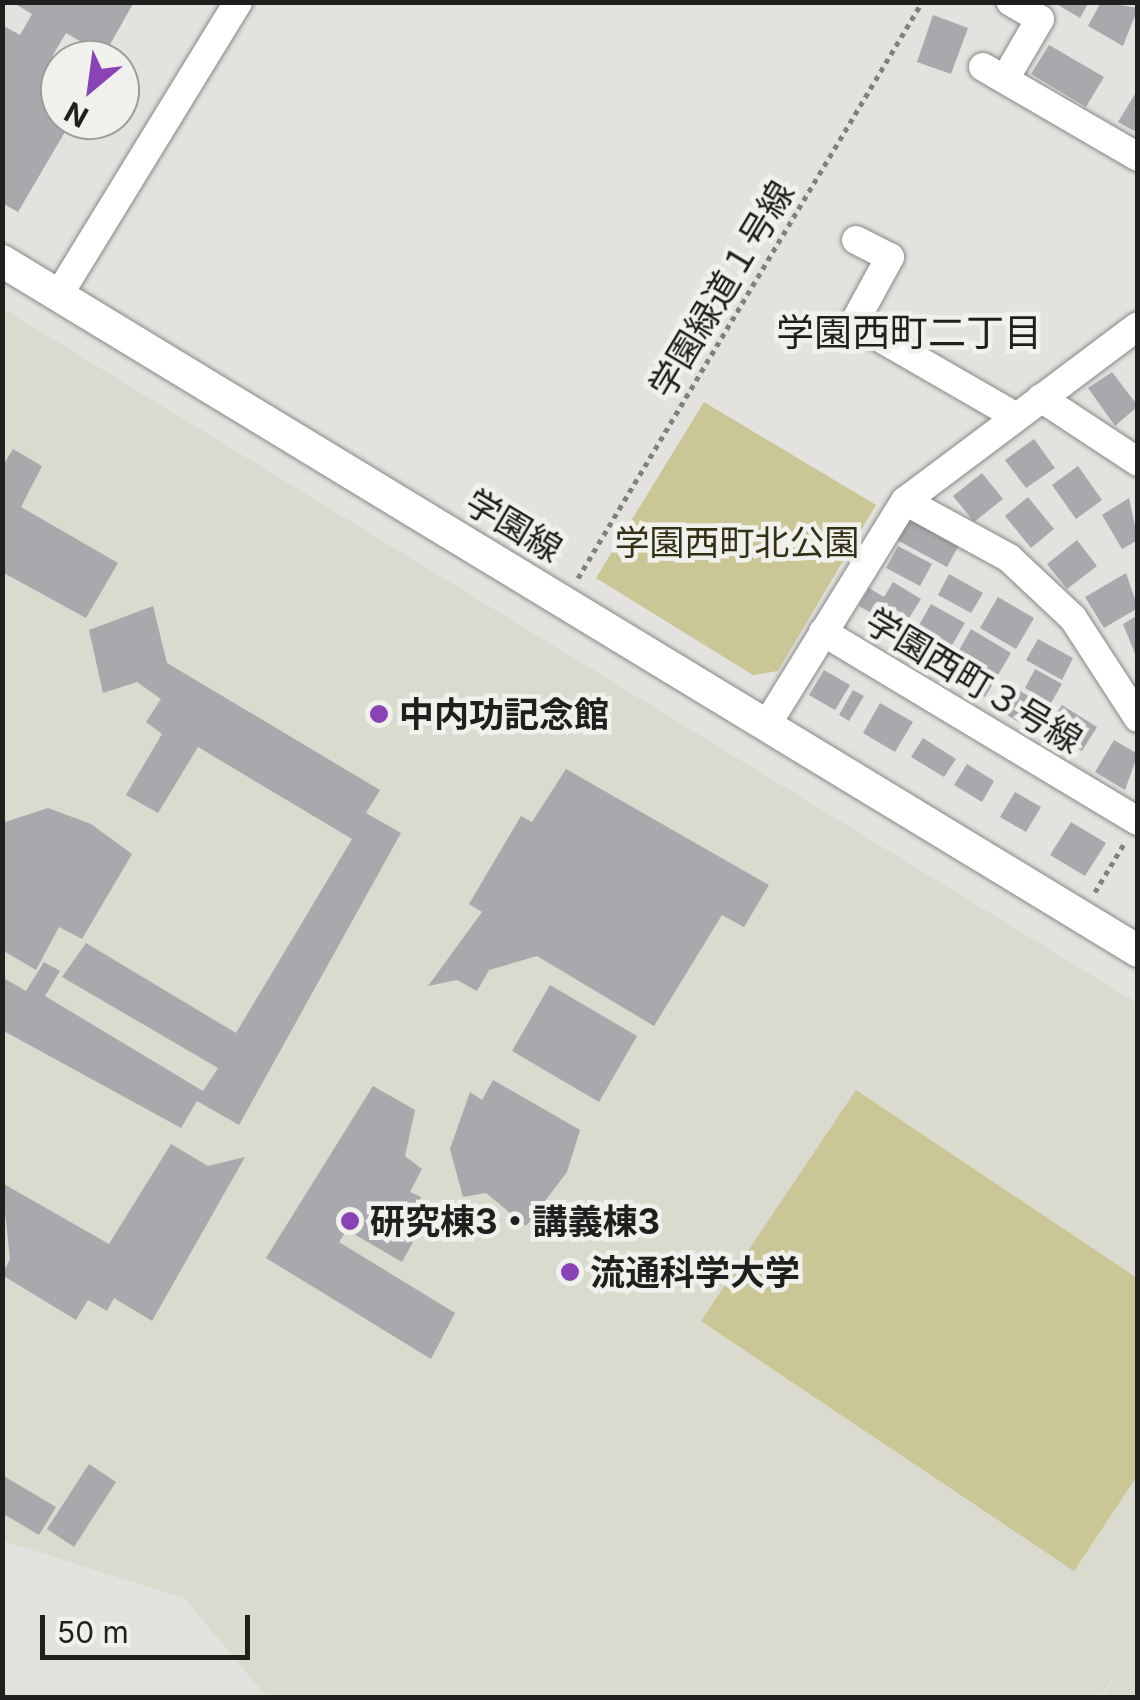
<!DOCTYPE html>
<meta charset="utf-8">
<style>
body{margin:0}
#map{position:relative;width:1140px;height:1700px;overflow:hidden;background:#e3e2df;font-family:Inter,"Noto Sans JP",sans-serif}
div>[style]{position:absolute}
.built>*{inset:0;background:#dadace}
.green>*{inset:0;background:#cac696}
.building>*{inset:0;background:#aaa8ac}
.path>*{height:5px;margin-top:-2.5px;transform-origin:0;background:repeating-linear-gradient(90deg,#81807e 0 5px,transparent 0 10px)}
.roads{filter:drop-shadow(0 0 2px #878783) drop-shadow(0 0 2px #878783)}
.minor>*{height:28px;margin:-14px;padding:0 14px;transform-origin:14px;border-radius:14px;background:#fff}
.tertiary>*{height:32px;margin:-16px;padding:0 16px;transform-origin:16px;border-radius:16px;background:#fff}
.dots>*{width:28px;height:28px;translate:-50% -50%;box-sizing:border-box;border:5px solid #f0f0ec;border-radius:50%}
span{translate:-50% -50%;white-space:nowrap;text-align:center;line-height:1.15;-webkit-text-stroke:9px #f0f0ec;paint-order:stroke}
.street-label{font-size:35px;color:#1f1f1e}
.park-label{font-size:35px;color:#333114}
.poi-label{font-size:35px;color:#1f1f1e;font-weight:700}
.left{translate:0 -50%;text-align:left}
.neighbourhood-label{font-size:38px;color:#1f1f1e}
.frame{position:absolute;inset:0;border:5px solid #1f1f1e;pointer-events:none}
.north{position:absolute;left:40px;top:40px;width:100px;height:100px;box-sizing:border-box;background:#f0f0ec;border:2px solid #9c9c9a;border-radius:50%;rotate:209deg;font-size:28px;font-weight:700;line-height:40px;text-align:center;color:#1f1f1e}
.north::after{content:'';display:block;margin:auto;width:35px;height:45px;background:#8943b6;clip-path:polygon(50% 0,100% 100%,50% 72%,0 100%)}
.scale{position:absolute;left:40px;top:1615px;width:210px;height:45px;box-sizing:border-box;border:5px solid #1f1f1e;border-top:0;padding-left:12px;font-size:30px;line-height:35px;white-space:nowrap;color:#1f1f1e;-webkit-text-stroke:8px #f0f0ec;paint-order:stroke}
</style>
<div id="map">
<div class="built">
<div style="clip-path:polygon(2px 308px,1137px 1003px,1137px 1697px,1103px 1697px,1129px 1652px,1101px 1697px,267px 1697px,184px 1598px,3px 1541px)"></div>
</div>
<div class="green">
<div style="clip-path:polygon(704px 402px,876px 505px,778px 671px,753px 675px,596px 578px)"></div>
<div style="clip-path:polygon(856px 1090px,1137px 1278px,1137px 1476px,1074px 1571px,701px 1321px)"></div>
</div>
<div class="building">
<div style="clip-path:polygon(12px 2px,134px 2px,104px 55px,66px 33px,53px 55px,60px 120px,72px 120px,18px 212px,2px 203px,2px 25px,20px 35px,32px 14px)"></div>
<div style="clip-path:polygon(1053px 2px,1089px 2px,1080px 18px)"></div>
<div style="clip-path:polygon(1101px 2px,1138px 8px,1123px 46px,1088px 26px)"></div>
<div style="clip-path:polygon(933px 15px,968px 28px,951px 74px,917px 62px)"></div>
<div style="clip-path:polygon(1049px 45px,1104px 77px,1086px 107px,1031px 74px)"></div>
<div style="clip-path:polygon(1138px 89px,1138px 133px,1118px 122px)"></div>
<div style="clip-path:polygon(1112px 372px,1138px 406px,1115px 426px,1088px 388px)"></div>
<div style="clip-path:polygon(1034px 439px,1055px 468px,1026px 488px,1005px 460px)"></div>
<div style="clip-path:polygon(13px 449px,42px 466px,21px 507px,118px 563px,86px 618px,2px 572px,2px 467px)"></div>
<div style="clip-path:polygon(1078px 466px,1102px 500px,1076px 519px,1052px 485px)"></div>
<div style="clip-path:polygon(982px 473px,1003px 499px,974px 522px,953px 496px)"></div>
<div style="clip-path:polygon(1028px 497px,1054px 529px,1031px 548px,1005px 516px)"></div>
<div style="clip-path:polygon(1129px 498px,1138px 540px,1122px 549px,1102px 515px)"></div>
<div style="clip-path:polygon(910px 516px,960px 543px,947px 567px,897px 540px)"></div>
<div style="clip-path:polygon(1077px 540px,1097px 566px,1067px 589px,1047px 564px)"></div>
<div style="clip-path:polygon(898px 546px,932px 564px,920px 586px,886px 568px)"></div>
<div style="clip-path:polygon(1126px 573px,1138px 608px,1104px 628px,1085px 597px)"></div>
<div style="clip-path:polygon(949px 574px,983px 593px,971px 613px,938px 595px)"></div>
<div style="clip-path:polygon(893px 582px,921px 599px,909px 618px,897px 610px,889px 623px,859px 606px,869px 588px,884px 597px)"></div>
<div style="clip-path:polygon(998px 597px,1034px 618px,1016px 649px,980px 628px)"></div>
<div style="clip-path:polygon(931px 604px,965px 623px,935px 674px,902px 655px)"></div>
<div style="clip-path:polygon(153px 606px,167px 663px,380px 790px,366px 813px,401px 833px,239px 1125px,197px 1101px,181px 1128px,2px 1030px,2px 977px,26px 991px,44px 962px,60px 971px,45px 996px,203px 1091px,218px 1068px,62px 977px,86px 943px,236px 1033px,352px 839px,198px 747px,158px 813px,126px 795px,162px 734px,146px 722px,161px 699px,137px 682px,103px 693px,89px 630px)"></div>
<div style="clip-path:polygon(1138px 615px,1138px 661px,1123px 624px)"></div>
<div style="clip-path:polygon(971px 629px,1011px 653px,985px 697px,946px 673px)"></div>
<div style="clip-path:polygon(1038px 639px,1073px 658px,1062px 680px,1026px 660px)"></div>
<div style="clip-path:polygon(1035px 669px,1062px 684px,1051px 703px,1025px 688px)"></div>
<div style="clip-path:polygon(824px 670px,850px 685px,835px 710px,809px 695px)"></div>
<div style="clip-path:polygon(853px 690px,864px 696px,849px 721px,839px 715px)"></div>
<div style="clip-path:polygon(1020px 691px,1046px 706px,1032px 730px,1007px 715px)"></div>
<div style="clip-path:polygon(880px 703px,913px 722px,895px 752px,863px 733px)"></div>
<div style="clip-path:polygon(1062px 705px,1097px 727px,1082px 751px,1046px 729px)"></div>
<div style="clip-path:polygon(923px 738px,956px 759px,944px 777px,911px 757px)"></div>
<div style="clip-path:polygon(1114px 740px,1138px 754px,1125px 790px,1095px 772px)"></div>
<div style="clip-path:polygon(967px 764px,994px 781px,982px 802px,954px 785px)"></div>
<div style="clip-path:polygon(566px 769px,769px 885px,744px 927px,722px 915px,654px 1026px,537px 956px,489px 970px,477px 991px,457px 980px,428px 986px,482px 912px,469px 904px,521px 816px,532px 822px)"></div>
<div style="clip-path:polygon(1015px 792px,1041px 807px,1026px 832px,1000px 817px)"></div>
<div style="clip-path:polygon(48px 808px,91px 824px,132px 854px,82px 939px,59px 927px,36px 970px,2px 950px,2px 823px)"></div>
<div style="clip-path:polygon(1071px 822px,1106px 843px,1085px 876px,1050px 855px)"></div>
<div style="clip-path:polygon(550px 985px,637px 1036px,599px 1102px,512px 1051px)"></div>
<div style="clip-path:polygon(493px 1080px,580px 1130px,567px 1172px,526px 1226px,486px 1193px,463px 1197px,450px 1149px,470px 1092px,482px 1100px)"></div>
<div style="clip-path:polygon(373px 1086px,415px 1110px,405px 1156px,422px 1169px,410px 1192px,421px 1197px,412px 1244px,402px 1262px,347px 1230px,339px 1242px,455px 1313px,431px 1359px,266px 1258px)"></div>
<div style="clip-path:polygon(171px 1144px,208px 1166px,245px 1157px,152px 1321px,114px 1298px,107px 1311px,88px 1300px,76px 1320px,2px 1275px,10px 1259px,2px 1183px,109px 1244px)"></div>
<div style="clip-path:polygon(89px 1464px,116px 1482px,74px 1547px,47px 1529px)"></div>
<div style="clip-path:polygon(2px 1475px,56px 1507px,39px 1535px,2px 1513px)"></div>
</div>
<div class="path">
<div style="left:578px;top:578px;width:671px;rotate:-59.15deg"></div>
<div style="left:1095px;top:892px;width:58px;rotate:-59deg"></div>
</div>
<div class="roads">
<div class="minor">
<div style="left:983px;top:67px;width:179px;rotate:30.1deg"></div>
<div style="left:1005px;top:79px;width:69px;rotate:-59.7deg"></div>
<div style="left:1040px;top:19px;width:34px;rotate:-150deg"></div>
<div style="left:856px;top:240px;width:38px;rotate:27deg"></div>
<div style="left:890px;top:257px;width:75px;rotate:118.6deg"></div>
<div style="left:854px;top:323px;width:186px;rotate:30deg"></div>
<div style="left:58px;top:296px;width:345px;rotate:-58.5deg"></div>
<div style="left:1041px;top:398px;width:116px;rotate:33.4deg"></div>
<div style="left:905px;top:501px;width:119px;rotate:28.7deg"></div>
<div style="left:1009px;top:558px;width:88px;rotate:43.2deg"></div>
<div style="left:1073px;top:618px;width:119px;rotate:57deg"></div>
<div style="left:823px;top:632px;width:367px;rotate:31deg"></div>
<div style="left:766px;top:726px;width:264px;rotate:-58.3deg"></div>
<div style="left:905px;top:501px;width:291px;rotate:-36.9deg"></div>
</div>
<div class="tertiary">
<div style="left:2px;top:261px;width:1329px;rotate:31.27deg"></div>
</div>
</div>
<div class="dots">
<div style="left:379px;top:714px;background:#8943b6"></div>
<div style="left:350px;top:1221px;background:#8943b6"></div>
<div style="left:570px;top:1272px;background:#8943b6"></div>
</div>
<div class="street-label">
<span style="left:721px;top:289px;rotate:-59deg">学園緑道１号線</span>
<span style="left:514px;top:525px;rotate:31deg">学園線</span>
<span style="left:974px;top:680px;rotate:31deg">学園西町３号線</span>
</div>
<div class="park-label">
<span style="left:737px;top:542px">学園西町北公園</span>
</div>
<div class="poi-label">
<span class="left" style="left:399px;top:714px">中内功記念館</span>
<span class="left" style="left:370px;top:1221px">研究棟3・講義棟3</span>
<span class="left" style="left:590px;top:1272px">流通科学大学</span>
</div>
<div class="neighbourhood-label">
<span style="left:909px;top:333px">学園西町二丁目</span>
</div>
<div class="frame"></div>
<div class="north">N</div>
<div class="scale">50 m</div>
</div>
